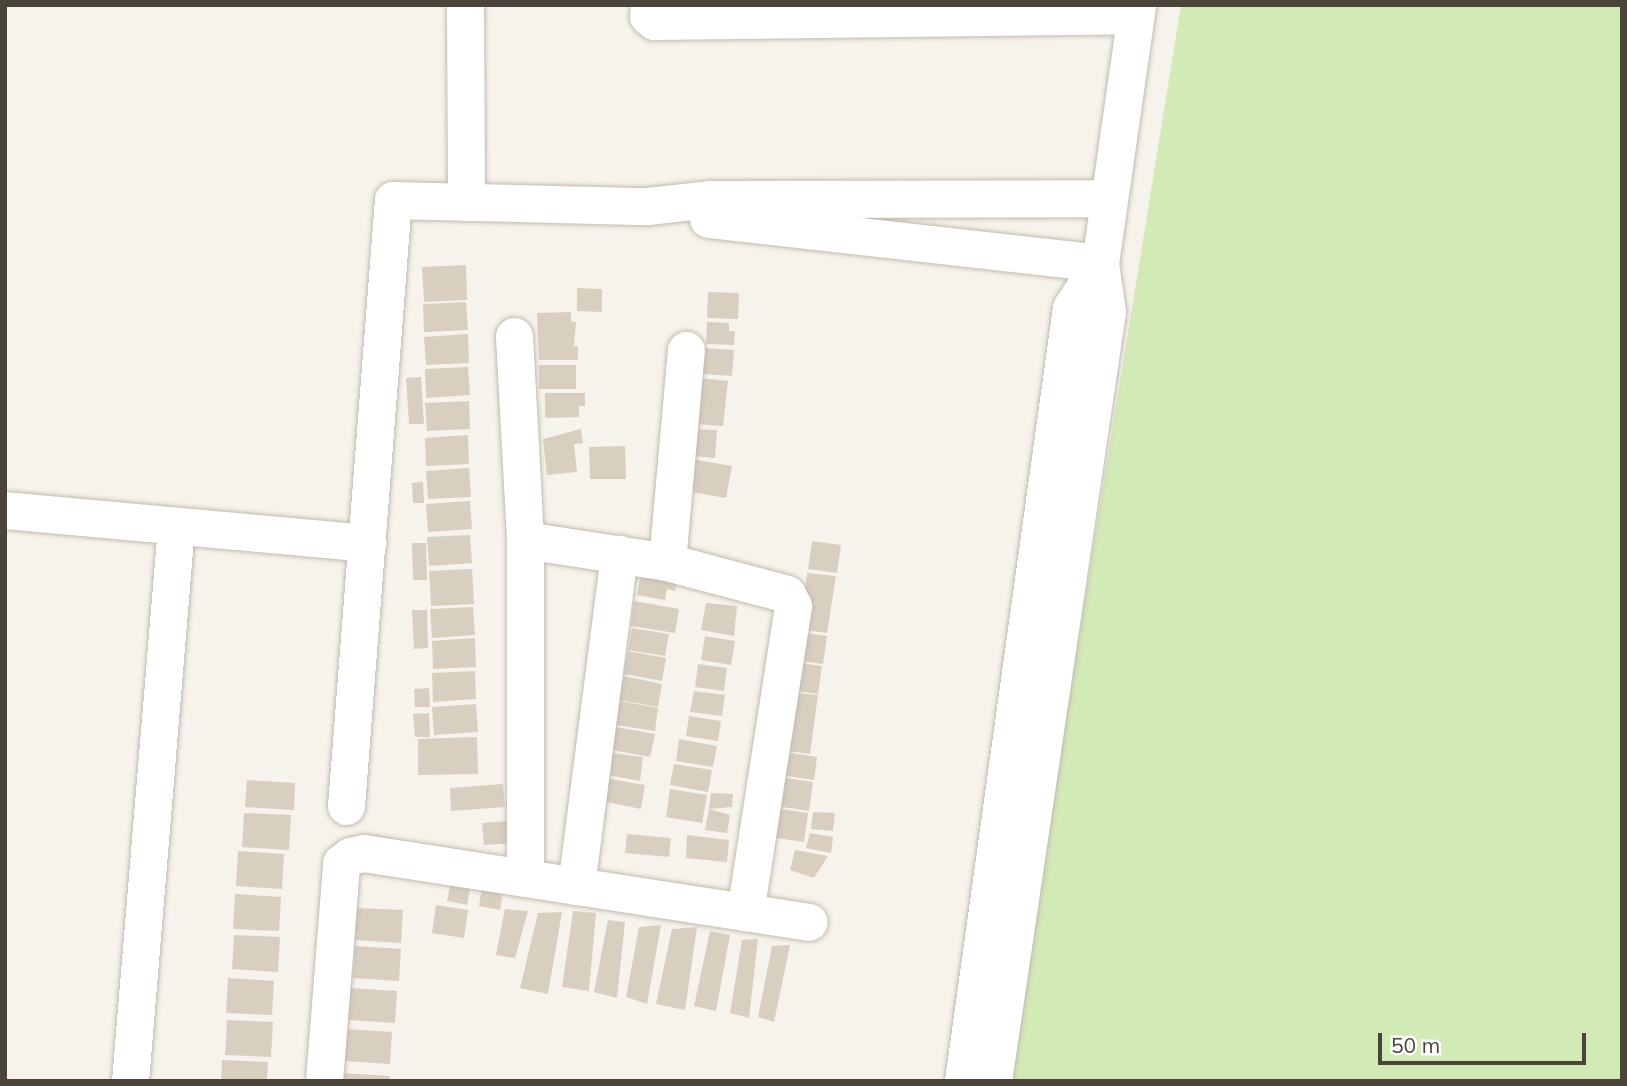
<!DOCTYPE html>
<style>
body{margin:0}
#map{position:relative;width:1627px;height:1086px;overflow:hidden;background:#f6f3ec;font-family:Mulish,sans-serif}
div>[style]{position:absolute}
.green>*{inset:0;background:#d2eab5}
.building>*{inset:0;background:#d8cfc1}
.roads{filter:drop-shadow(0 0 2px #c2bbae) drop-shadow(0 0 2px #c2bbae)}
.minor>*{height:37px;margin:-18.5px;padding:0 18.5px;transform-origin:18.5px;border-radius:18.5px;background:#fff}
span{translate:-50% -50%;white-space:nowrap;text-align:center;line-height:1.15;-webkit-text-stroke:5px #fff;paint-order:stroke}
.frame{position:absolute;inset:0;border:7px solid #4b4439;pointer-events:none}
.scale{position:absolute;left:1378px;top:1033px;width:208px;height:32px;box-sizing:border-box;border:4px solid #4b4439;border-top:0;padding-left:9px;font-size:21px;line-height:24px;white-space:nowrap;color:#4b4439;-webkit-text-stroke:5px #fff;paint-order:stroke}
</style>
<div id="map">
<div class="green">
<div style="clip-path:polygon(1181px 5px,1622px 5px,1622px 1081px,1007px 1081px)"></div>
</div>
<div class="building">
<div style="clip-path:polygon(466px 265px,467px 300px,424px 302px,422px 267px)"></div>
<div style="clip-path:polygon(577px 288px,602px 289px,602px 312px,577px 311px)"></div>
<div style="clip-path:polygon(708px 292px,739px 293px,738px 319px,707px 318px)"></div>
<div style="clip-path:polygon(466px 302px,468px 330px,424px 332px,423px 304px)"></div>
<div style="clip-path:polygon(571px 312px,571px 321px,576px 322px,574px 346px,578px 346px,578px 360px,539px 360px,537px 313px)"></div>
<div style="clip-path:polygon(707px 322px,729px 323px,729px 331px,735px 331px,734px 345px,706px 344px)"></div>
<div style="clip-path:polygon(468px 334px,469px 363px,426px 365px,424px 337px)"></div>
<div style="clip-path:polygon(704px 348px,734px 350px,732px 376px,702px 374px)"></div>
<div style="clip-path:polygon(539px 365px,576px 365px,576px 389px,539px 389px)"></div>
<div style="clip-path:polygon(468px 367px,470px 395px,426px 398px,425px 369px)"></div>
<div style="clip-path:polygon(421px 377px,424px 424px,409px 424px,406px 378px)"></div>
<div style="clip-path:polygon(700px 378px,728px 381px,723px 426px,696px 424px)"></div>
<div style="clip-path:polygon(545px 393px,585px 393px,585px 406px,579px 406px,579px 417px,545px 418px)"></div>
<div style="clip-path:polygon(469px 401px,470px 429px,427px 431px,425px 403px)"></div>
<div style="clip-path:polygon(581px 429px,583px 443px,574px 444px,577px 472px,547px 475px,543px 439px)"></div>
<div style="clip-path:polygon(695px 429px,717px 430px,715px 458px,692px 456px)"></div>
<div style="clip-path:polygon(468px 435px,469px 464px,426px 466px,425px 438px)"></div>
<div style="clip-path:polygon(625px 446px,626px 479px,590px 479px,589px 447px)"></div>
<div style="clip-path:polygon(690px 459px,732px 466px,726px 498px,685px 491px)"></div>
<div style="clip-path:polygon(469px 468px,471px 497px,428px 499px,426px 471px)"></div>
<div style="clip-path:polygon(423px 482px,424px 503px,413px 503px,412px 483px)"></div>
<div style="clip-path:polygon(470px 501px,472px 529px,428px 532px,426px 504px)"></div>
<div style="clip-path:polygon(470px 535px,472px 563px,429px 566px,427px 537px)"></div>
<div style="clip-path:polygon(812px 541px,841px 545px,837px 573px,808px 569px)"></div>
<div style="clip-path:polygon(412px 543px,426px 543px,427px 580px,413px 580px)"></div>
<div style="clip-path:polygon(472px 569px,474px 604px,431px 606px,429px 571px)"></div>
<div style="clip-path:polygon(807px 573px,836px 576px,827px 633px,798px 629px,802px 602px,822px 604px,804px 601px)"></div>
<div style="clip-path:polygon(641px 574px,677px 580px,675px 591px,667px 589px,665px 600px,637px 595px)"></div>
<div style="clip-path:polygon(634px 601px,679px 609px,675px 633px,631px 626px)"></div>
<div style="clip-path:polygon(706px 603px,737px 606px,734px 636px,701px 630px)"></div>
<div style="clip-path:polygon(473px 607px,475px 635px,432px 638px,430px 609px)"></div>
<div style="clip-path:polygon(412px 610px,427px 610px,428px 648px,414px 649px)"></div>
<div style="clip-path:polygon(632px 628px,669px 634px,665px 656px,628px 650px)"></div>
<div style="clip-path:polygon(797px 632px,827px 636px,823px 664px,794px 660px)"></div>
<div style="clip-path:polygon(705px 636px,735px 641px,731px 665px,701px 660px)"></div>
<div style="clip-path:polygon(475px 638px,476px 667px,433px 669px,432px 641px)"></div>
<div style="clip-path:polygon(628px 651px,666px 658px,662px 681px,624px 674px)"></div>
<div style="clip-path:polygon(793px 662px,822px 666px,818px 694px,789px 690px)"></div>
<div style="clip-path:polygon(698px 664px,727px 668px,724px 691px,695px 687px)"></div>
<div style="clip-path:polygon(475px 671px,476px 699px,433px 702px,432px 673px)"></div>
<div style="clip-path:polygon(624px 676px,662px 684px,658px 707px,619px 700px)"></div>
<div style="clip-path:polygon(429px 688px,430px 707px,415px 707px,414px 689px)"></div>
<div style="clip-path:polygon(694px 691px,725px 695px,722px 716px,690px 712px)"></div>
<div style="clip-path:polygon(789px 692px,818px 695px,810px 754px,781px 750px,785px 720px,794px 722px,785px 719px)"></div>
<div style="clip-path:polygon(620px 701px,658px 708px,655px 731px,616px 725px)"></div>
<div style="clip-path:polygon(476px 704px,478px 732px,434px 735px,432px 707px)"></div>
<div style="clip-path:polygon(429px 713px,430px 737px,415px 737px,413px 714px)"></div>
<div style="clip-path:polygon(689px 716px,721px 721px,718px 741px,686px 736px)"></div>
<div style="clip-path:polygon(616px 727px,655px 734px,650px 757px,612px 750px)"></div>
<div style="clip-path:polygon(477px 737px,478px 774px,418px 775px,418px 739px)"></div>
<div style="clip-path:polygon(679px 739px,717px 746px,713px 767px,676px 761px)"></div>
<div style="clip-path:polygon(778px 751px,817px 757px,814px 780px,774px 774px)"></div>
<div style="clip-path:polygon(611px 753px,643px 757px,640px 781px,607px 775px)"></div>
<div style="clip-path:polygon(674px 764px,712px 770px,708px 792px,670px 785px)"></div>
<div style="clip-path:polygon(773px 776px,813px 782px,809px 811px,769px 805px)"></div>
<div style="clip-path:polygon(606px 778px,645px 785px,641px 809px,602px 801px)"></div>
<div style="clip-path:polygon(247px 780px,295px 783px,294px 810px,245px 807px)"></div>
<div style="clip-path:polygon(503px 784px,505px 807px,451px 811px,450px 788px)"></div>
<div style="clip-path:polygon(670px 789px,707px 795px,702px 823px,666px 817px)"></div>
<div style="clip-path:polygon(711px 793px,733px 794px,732px 807px,709px 809px)"></div>
<div style="clip-path:polygon(767px 807px,808px 813px,804px 842px,763px 836px)"></div>
<div style="clip-path:polygon(709px 809px,730px 815px,727px 833px,705px 830px)"></div>
<div style="clip-path:polygon(813px 812px,835px 813px,833px 831px,811px 829px)"></div>
<div style="clip-path:polygon(244px 813px,291px 815px,289px 850px,242px 847px)"></div>
<div style="clip-path:polygon(509px 821px,512px 843px,484px 845px,482px 823px)"></div>
<div style="clip-path:polygon(810px 833px,833px 837px,831px 853px,806px 848px)"></div>
<div style="clip-path:polygon(627px 834px,671px 838px,669px 857px,625px 853px)"></div>
<div style="clip-path:polygon(687px 835px,729px 840px,727px 862px,686px 858px)"></div>
<div style="clip-path:polygon(795px 850px,828px 856px,814px 878px,790px 870px)"></div>
<div style="clip-path:polygon(238px 851px,284px 854px,282px 889px,236px 886px)"></div>
<div style="clip-path:polygon(453px 870px,473px 873px,467px 905px,447px 901px)"></div>
<div style="clip-path:polygon(484px 874px,505px 878px,500px 910px,479px 906px)"></div>
<div style="clip-path:polygon(235px 894px,281px 897px,279px 931px,233px 929px)"></div>
<div style="clip-path:polygon(436px 905px,468px 910px,464px 938px,432px 933px)"></div>
<div style="clip-path:polygon(357px 908px,403px 910px,401px 943px,355px 940px)"></div>
<div style="clip-path:polygon(505px 909px,528px 911px,515px 958px,496px 955px)"></div>
<div style="clip-path:polygon(573px 911px,596px 913px,589px 991px,562px 987px)"></div>
<div style="clip-path:polygon(562px 912px,548px 994px,520px 988px,538px 913px)"></div>
<div style="clip-path:polygon(608px 920px,625px 922px,617px 998px,594px 992px)"></div>
<div style="clip-path:polygon(661px 925px,647px 1004px,626px 997px,639px 927px)"></div>
<div style="clip-path:polygon(697px 927px,685px 1010px,656px 1004px,672px 929px)"></div>
<div style="clip-path:polygon(710px 931px,730px 935px,716px 1011px,694px 1006px)"></div>
<div style="clip-path:polygon(234px 935px,280px 937px,278px 972px,232px 969px)"></div>
<div style="clip-path:polygon(758px 939px,749px 1018px,730px 1013px,742px 940px)"></div>
<div style="clip-path:polygon(790px 945px,774px 1022px,758px 1017px,772px 946px)"></div>
<div style="clip-path:polygon(355px 946px,401px 949px,399px 981px,353px 978px)"></div>
<div style="clip-path:polygon(228px 978px,274px 981px,272px 1015px,226px 1013px)"></div>
<div style="clip-path:polygon(350px 988px,397px 991px,395px 1023px,348px 1020px)"></div>
<div style="clip-path:polygon(227px 1020px,273px 1022px,271px 1057px,225px 1055px)"></div>
<div style="clip-path:polygon(346px 1029px,392px 1032px,390px 1064px,344px 1061px)"></div>
<div style="clip-path:polygon(222px 1060px,268px 1062px,267px 1081px,221px 1081px)"></div>
<div style="clip-path:polygon(343px 1073px,390px 1076px,389px 1081px,343px 1081px)"></div>
</div>
<div class="roads">
<div class="minor">
<div style="left:465px;top:5px;width:197px;rotate:89.7deg"></div>
<div style="left:649px;top:5px;width:11px;rotate:95deg"></div>
<div style="left:648px;top:16px;width:8px;rotate:40deg"></div>
<div style="left:654px;top:21px;width:481px;rotate:-0.7deg"></div>
<div style="left:708px;top:219px;width:394px;rotate:6.4deg"></div>
<div style="left:514px;top:336px;width:204px;rotate:86.9deg"></div>
<div style="left:525px;top:540px;width:338px;rotate:90deg"></div>
<div style="left:5px;top:510px;width:364px;rotate:5.2deg"></div>
<div style="left:525px;top:540px;width:144px;rotate:8.8deg"></div>
<div style="left:667px;top:562px;width:124px;rotate:14.9deg"></div>
<div style="left:787px;top:594px;width:13px;rotate:63deg"></div>
<div style="left:793px;top:606px;width:310px;rotate:98.9deg"></div>
<div style="left:667px;top:562px;width:213px;rotate:-84.9deg"></div>
<div style="left:346px;top:806px;width:608px;rotate:-85.57deg"></div>
<div style="left:393px;top:200px;width:254px;rotate:1.4deg"></div>
<div style="left:647px;top:206px;width:63px;rotate:-6.3deg"></div>
<div style="left:710px;top:199px;width:398px;rotate:-0.1deg"></div>
<div style="left:576px;top:886px;width:335px;rotate:-82.6deg"></div>
<div style="left:130px;top:1081px;width:557px;rotate:-85.26deg"></div>
<div style="left:324px;top:1081px;width:219px;rotate:-85.5deg"></div>
<div style="left:341px;top:863px;width:11px;rotate:-38deg"></div>
<div style="left:350px;top:856px;width:14px;rotate:-12deg"></div>
<div style="left:364px;top:853px;width:450px;rotate:8.8deg"></div>
<div style="left:963px;top:1081px;width:781px;rotate:-82.05deg"></div>
<div style="left:1071px;top:308px;width:54px;rotate:-57.2deg"></div>
<div style="left:993px;top:1081px;width:777px;rotate:-81.57deg"></div>
<div style="left:1107px;top:312px;width:49px;rotate:-98.1deg"></div>
<div style="left:1100px;top:263px;width:261px;rotate:-81.8deg"></div>
</div>
</div>
<div class="frame"></div>
<div class="scale">50 m</div>
</div>
